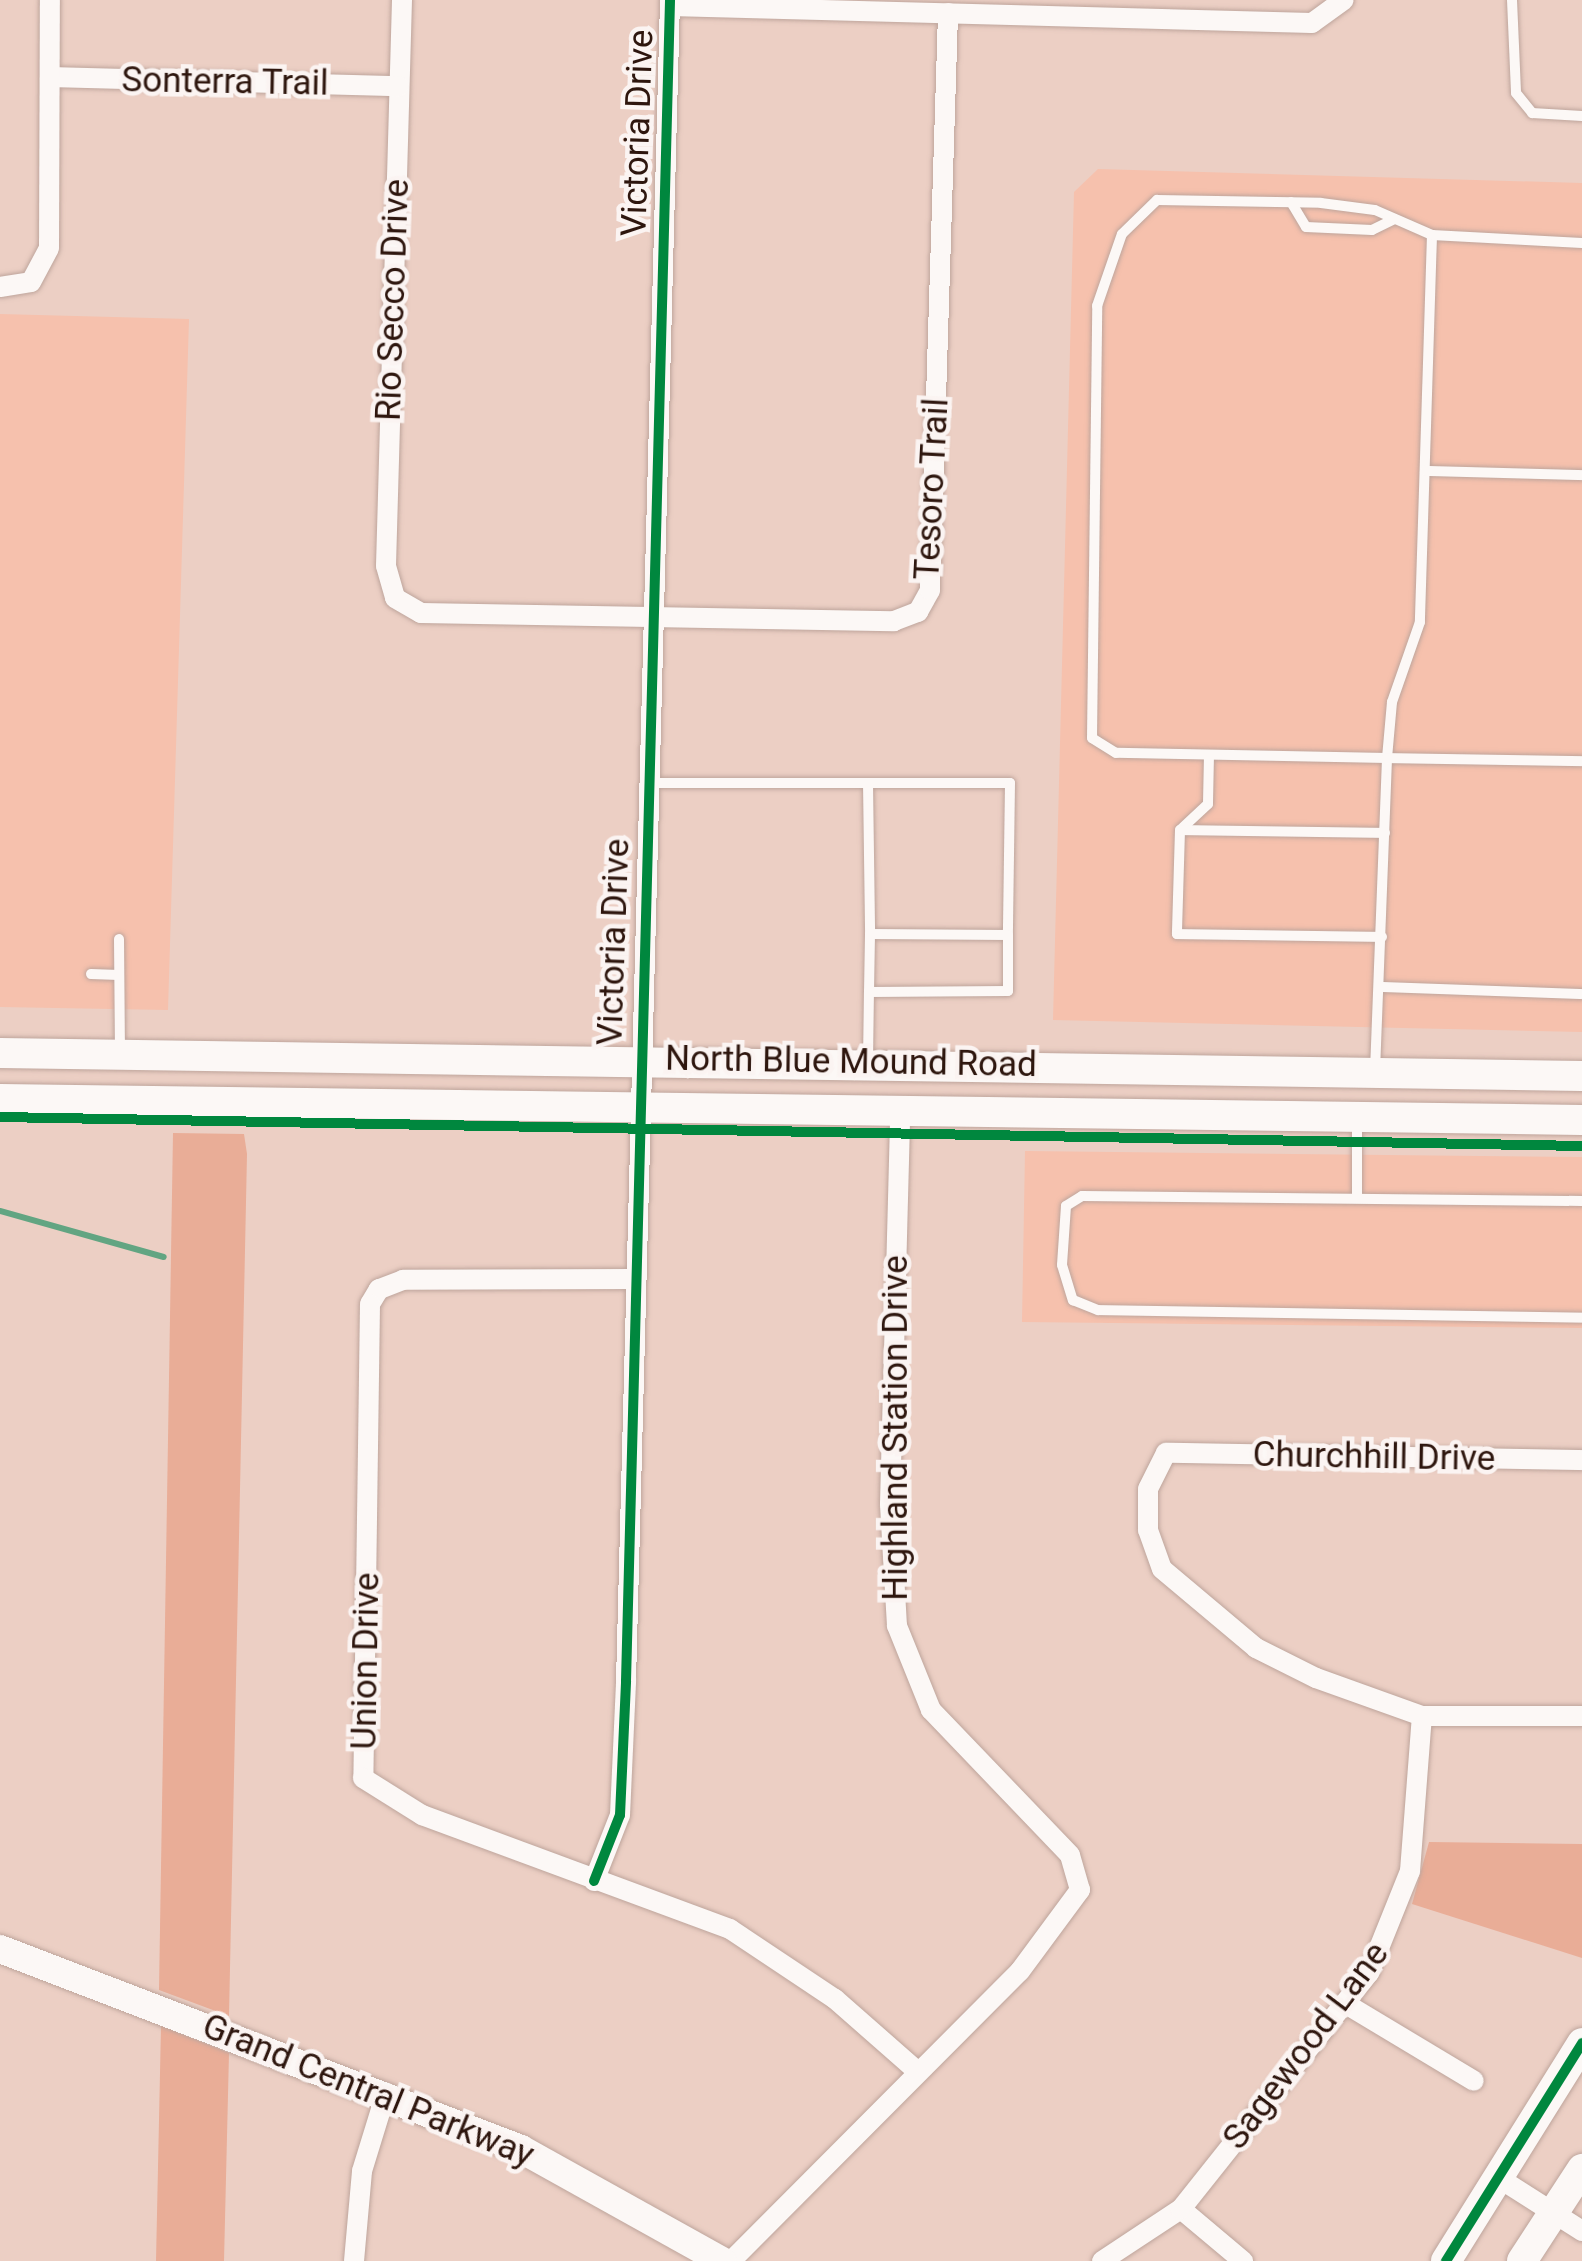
<!DOCTYPE html>
<style>
body{margin:0}
#map{position:relative;width:1582px;height:2261px;overflow:hidden;background:#eccfc4;font-family:Roboto,sans-serif}
div>[style]{position:absolute}
.built>*{inset:0;background:#f6c1ad}
.green>*{inset:0;background:#e9ad97}
.stream>*{height:6px;margin:-3px;padding:0 3px;transform-origin:3px;border-radius:3px;background:#62a582}
.roads{filter:drop-shadow(0 0 2px #bea59c) drop-shadow(0 0 2px #bea59c)}
.service>*{height:10px;margin:-5px;padding:0 5px;transform-origin:5px;border-radius:5px;background:#fcf8f6}
.minor>*{height:20px;margin:-10px;padding:0 10px;transform-origin:10px;border-radius:10px;background:#fcf8f6}
.tertiary>*{height:28px;margin:-14px;padding:0 14px;transform-origin:14px;border-radius:14px;background:#fcf8f6}
.secondary>*{height:30px;margin:-15px;padding:0 15px;transform-origin:15px;border-radius:15px;background:#fcf8f6}
.cycleway>*{height:10px;margin:-5px;padding:0 5px;transform-origin:5px;border-radius:5px;background:#00873e}
span{translate:-50% -50%;white-space:nowrap;text-align:center;line-height:1.15;-webkit-text-stroke:9px #fbf4f2;paint-order:stroke}
.street-label{font-size:35px;color:#2e160e}
</style>
<div id="map">
<div class="built">
<div style="clip-path:polygon(1098px 169px,1582px 183px,1582px 1032px,1053px 1020px,1074px 192px)"></div>
<div style="clip-path:polygon(0 314px,189px 319px,168px 1010px,0 1007px)"></div>
<div style="clip-path:polygon(1025px 1151px,1582px 1157px,1582px 1328px,1022px 1322px)"></div>
</div>
<div class="green">
<div style="clip-path:polygon(173px 1133px,244px 1134px,247px 1154px,229px 2016px,159px 1990px)"></div>
<div style="clip-path:polygon(1429px 1842px,1582px 1844px,1582px 1958px,1412px 1904px)"></div>
<div style="clip-path:polygon(161px 2026px,229px 2053px,224px 2261px,156px 2261px)"></div>
</div>
<div class="stream">
<div style="left:0;top:1211px;width:170px;rotate:15.7deg"></div>
</div>
<div class="roads">
<div class="service">
<div style="left:1512px;top:0;width:93px;rotate:87.5deg"></div>
<div style="left:1516px;top:93px;width:26px;rotate:51deg"></div>
<div style="left:1532px;top:113px;width:50px;rotate:3.4deg"></div>
<div style="left:1291px;top:202px;width:29px;rotate:59deg"></div>
<div style="left:1306px;top:227px;width:66px;rotate:2.6deg"></div>
<div style="left:1372px;top:230px;width:25px;rotate:-26deg"></div>
<div style="left:1432px;top:235px;width:387px;rotate:91.8deg"></div>
<div style="left:1420px;top:622px;width:85px;rotate:109.3deg"></div>
<div style="left:1392px;top:702px;width:56px;rotate:95.1deg"></div>
<div style="left:1387px;top:758px;width:271px;rotate:-178.9deg"></div>
<div style="left:1116px;top:753px;width:28px;rotate:-148deg"></div>
<div style="left:1092px;top:738px;width:432px;rotate:-89.3deg"></div>
<div style="left:1097px;top:306px;width:76px;rotate:-70.9deg"></div>
<div style="left:1122px;top:234px;width:49px;rotate:-44.2deg"></div>
<div style="left:1157px;top:200px;width:164px;rotate:1deg"></div>
<div style="left:1321px;top:203px;width:54px;rotate:7.4deg"></div>
<div style="left:1375px;top:210px;width:62px;rotate:23.7deg"></div>
<div style="left:1432px;top:235px;width:150px;rotate:3.1deg"></div>
<div style="left:1425px;top:471px;width:157px;rotate:1.5deg"></div>
<div style="left:1209px;top:755px;width:49px;rotate:91.2deg"></div>
<div style="left:1208px;top:804px;width:38px;rotate:137deg"></div>
<div style="left:1180px;top:830px;width:104px;rotate:91.7deg"></div>
<div style="left:1177px;top:934px;width:205px;rotate:0.8deg"></div>
<div style="left:647px;top:783px;width:363px"></div>
<div style="left:1010px;top:783px;width:152px;rotate:90.8deg"></div>
<div style="left:868px;top:783px;width:151px;rotate:89.2deg"></div>
<div style="left:1181px;top:830px;width:204px;rotate:0.8deg"></div>
<div style="left:119px;top:939px;width:110px;rotate:89.5deg"></div>
<div style="left:91px;top:974px;width:28px;rotate:2deg"></div>
<div style="left:1381px;top:987px;width:201px;rotate:2deg"></div>
<div style="left:868px;top:1061px;width:69px;rotate:-89.2deg"></div>
<div style="left:869px;top:992px;width:58px;rotate:-89deg"></div>
<div style="left:870px;top:934px;width:138px;rotate:0.4deg"></div>
<div style="left:1008px;top:935px;width:56px;rotate:90deg"></div>
<div style="left:1008px;top:991px;width:139px;rotate:179.6deg"></div>
<div style="left:1375px;top:1071px;width:313px;rotate:-87.8deg"></div>
<div style="left:1387px;top:758px;width:195px;rotate:0.9deg"></div>
<div style="left:1357px;top:1197px;width:75px;rotate:-90deg"></div>
<div style="left:1582px;top:1201px;width:500px;rotate:-179.43deg"></div>
<div style="left:1082px;top:1196px;width:19px;rotate:148deg"></div>
<div style="left:1066px;top:1206px;width:59px;rotate:93.9deg"></div>
<div style="left:1062px;top:1265px;width:37px;rotate:73deg"></div>
<div style="left:1073px;top:1300px;width:27px;rotate:22deg"></div>
<div style="left:1098px;top:1310px;width:484px;rotate:0.9deg"></div>
</div>
<div class="minor">
<div style="left:402px;top:0;width:566px;rotate:91.62deg"></div>
<div style="left:386px;top:566px;width:33px;rotate:74deg"></div>
<div style="left:395px;top:598px;width:30px;rotate:30deg"></div>
<div style="left:421px;top:613px;width:473px;rotate:1deg"></div>
<div style="left:894px;top:621px;width:26px;rotate:-21deg"></div>
<div style="left:918px;top:612px;width:25px;rotate:-61deg"></div>
<div style="left:930px;top:590px;width:577px;rotate:-88.21deg"></div>
<div style="left:670px;top:6px;width:642px;rotate:1.52deg"></div>
<div style="left:1312px;top:23px;width:39px;rotate:-36deg"></div>
<div style="left:50px;top:77px;width:349px;rotate:1.5deg"></div>
<div style="left:0;top:287px;width:31px;rotate:-9deg"></div>
<div style="left:31px;top:282px;width:38px;rotate:-62deg"></div>
<div style="left:49px;top:248px;width:248px;rotate:-89.8deg"></div>
<div style="left:635px;top:1279px;width:232px;rotate:179.8deg"></div>
<div style="left:403px;top:1280px;width:26px;rotate:159deg"></div>
<div style="left:379px;top:1289px;width:17px;rotate:121deg"></div>
<div style="left:370px;top:1304px;width:474px;rotate:90.8deg"></div>
<div style="left:363px;top:1778px;width:70px;rotate:32.1deg"></div>
<div style="left:422px;top:1815px;width:328px;rotate:20.3deg"></div>
<div style="left:730px;top:1929px;width:126px;rotate:33.7deg"></div>
<div style="left:835px;top:1999px;width:111px;rotate:41.3deg"></div>
<div style="left:1582px;top:1460px;width:416px;rotate:-179deg"></div>
<div style="left:1166px;top:1453px;width:40px;rotate:116.6deg"></div>
<div style="left:1148px;top:1489px;width:41px;rotate:90deg"></div>
<div style="left:1148px;top:1530px;width:41px;rotate:70.3deg"></div>
<div style="left:1162px;top:1569px;width:123px;rotate:40deg"></div>
<div style="left:1256px;top:1648px;width:67px;rotate:26.6deg"></div>
<div style="left:1316px;top:1678px;width:113px;rotate:19.7deg"></div>
<div style="left:1422px;top:1716px;width:160px"></div>
<div style="left:594px;top:1881px;width:71px;rotate:-68.5deg"></div>
<div style="left:620px;top:1815px;width:134px;rotate:-87.4deg"></div>
<div style="left:626px;top:1681px;width:1682px;rotate:-88.5deg"></div>
<div style="left:1346px;top:2004px;width:149px;rotate:31deg"></div>
<div style="left:1502px;top:2180px;width:95px;rotate:32.5deg"></div>
<div style="left:1181px;top:2209px;width:81px;rotate:40deg"></div>
<div style="left:354px;top:2261px;width:90px;rotate:-84.9deg"></div>
<div style="left:362px;top:2171px;width:82px;rotate:-72.9deg"></div>
<div style="left:731px;top:2261px;width:409px;rotate:-45.1deg"></div>
<div style="left:1020px;top:1971px;width:101px;rotate:-53.5deg"></div>
<div style="left:1080px;top:1890px;width:36px;rotate:-106deg"></div>
<div style="left:1070px;top:1855px;width:201px;rotate:-133.8deg"></div>
<div style="left:931px;top:1710px;width:91px;rotate:-112deg"></div>
<div style="left:897px;top:1626px;width:122px;rotate:-93.3deg"></div>
<div style="left:890px;top:1504px;width:394px;rotate:-88.5deg"></div>
<div style="left:1102px;top:2261px;width:95px;rotate:-33.4deg"></div>
<div style="left:1181px;top:2209px;width:302px;rotate:-51.5deg"></div>
<div style="left:1369px;top:1973px;width:110px;rotate:-68.1deg"></div>
<div style="left:1410px;top:1871px;width:155px;rotate:-85.6deg"></div>
</div>
<div class="tertiary">
<div style="left:0;top:1949px;width:558px;rotate:21deg"></div>
<div style="left:521px;top:2149px;width:230px;rotate:29.1deg"></div>
</div>
<div class="secondary">
<div style="left:0;top:1053px;width:1582px;rotate:0.83deg"></div>
<div style="left:0;top:1099px;width:1582px;rotate:0.76deg"></div>
<div style="left:1446px;top:2261px;width:257px;rotate:-58deg"></div>
<div style="left:1522px;top:2261px;width:110px;rotate:-56.9deg"></div>
</div>
</div>
<div class="cycleway">
<div style="left:0;top:1117px;width:1582px;rotate:1.05deg"></div>
<div style="left:594px;top:1881px;width:71px;rotate:-68.5deg"></div>
<div style="left:620px;top:1815px;width:134px;rotate:-87.4deg"></div>
<div style="left:626px;top:1681px;width:1682px;rotate:-88.5deg"></div>
<div style="left:1446px;top:2261px;width:257px;rotate:-58deg"></div>
</div>
<div class="street-label">
<span style="left:225px;top:82px;rotate:1deg">Sonterra Trail</span>
<span style="left:638px;top:133px;rotate:-88deg">Victoria Drive</span>
<span style="left:393px;top:300px;rotate:-88deg">Rio Secco Drive</span>
<span style="left:932px;top:489px;rotate:-87deg">Tesoro Trail</span>
<span style="left:614px;top:942px;rotate:-88deg">Victoria Drive</span>
<span style="left:851px;top:1062px;rotate:1deg">North Blue Mound Road</span>
<span style="left:896px;top:1428px;rotate:-90deg">Highland Station Drive</span>
<span style="left:1374px;top:1457px;rotate:1deg">Churchhill Drive</span>
<span style="left:366px;top:1661px;rotate:-89deg">Union Drive</span>
<span style="left:1306px;top:2046px;rotate:-53deg">Sagewood Lane</span>
<span style="left:368px;top:2091px;rotate:22deg">Grand Central Parkway</span>
</div>
</div>
